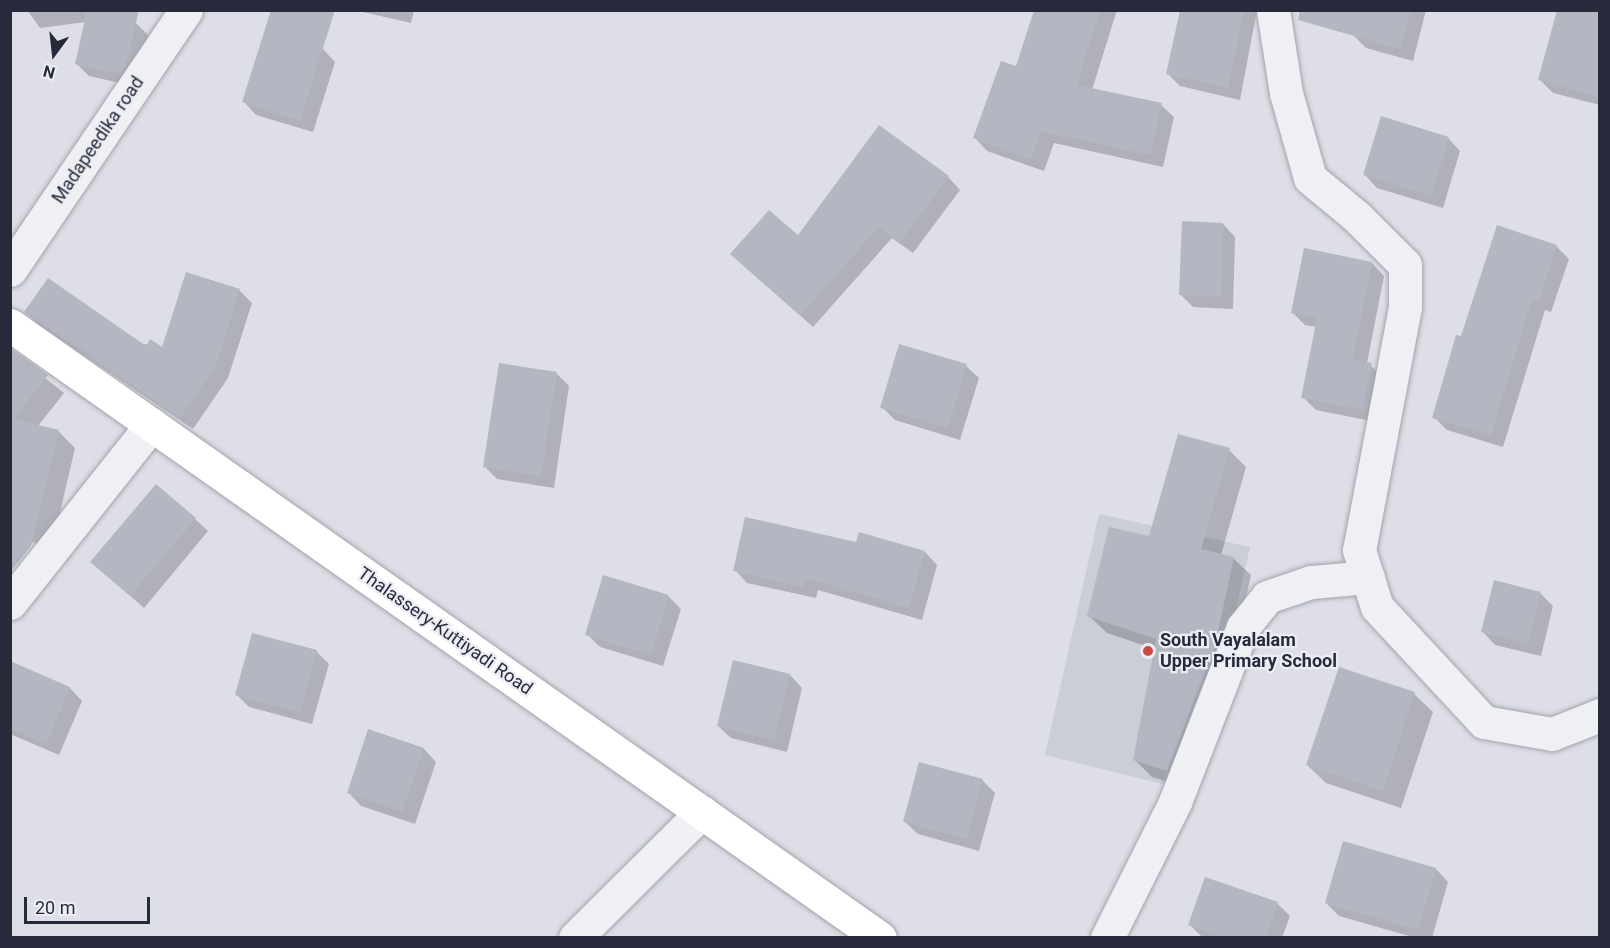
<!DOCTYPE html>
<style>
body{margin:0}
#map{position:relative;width:1610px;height:948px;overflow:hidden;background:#dddee6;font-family:Roboto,sans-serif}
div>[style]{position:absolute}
.built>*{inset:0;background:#cbcdd7}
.shadow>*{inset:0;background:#0003}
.building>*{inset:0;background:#b4b7c2}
.roads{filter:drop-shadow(0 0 2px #a3a4af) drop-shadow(0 0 2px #a3a4af)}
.minor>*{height:33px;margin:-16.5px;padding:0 16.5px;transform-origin:16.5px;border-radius:16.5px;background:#eff0f4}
.major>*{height:33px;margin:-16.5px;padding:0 16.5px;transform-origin:16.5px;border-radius:16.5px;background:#fff}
.dots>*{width:16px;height:16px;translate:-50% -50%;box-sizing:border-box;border:3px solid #ecedf4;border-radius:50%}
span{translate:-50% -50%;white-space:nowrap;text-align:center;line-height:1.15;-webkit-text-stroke:4.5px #ecedf4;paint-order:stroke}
.street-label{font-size:18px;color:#272a3b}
.poi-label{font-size:18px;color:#272a3b;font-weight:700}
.left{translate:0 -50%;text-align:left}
.frame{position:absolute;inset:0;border:12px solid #272a3b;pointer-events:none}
.north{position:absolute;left:24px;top:24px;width:60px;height:60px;-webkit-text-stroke:4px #ecedf4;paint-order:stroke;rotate:195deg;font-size:16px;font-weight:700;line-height:24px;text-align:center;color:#272a3b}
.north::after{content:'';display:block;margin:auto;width:21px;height:27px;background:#272a3b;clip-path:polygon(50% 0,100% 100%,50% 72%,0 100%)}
.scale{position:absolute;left:24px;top:897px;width:126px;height:27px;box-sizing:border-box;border:3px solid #272a3b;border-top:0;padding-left:8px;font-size:18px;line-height:21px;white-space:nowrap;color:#272a3b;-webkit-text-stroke:4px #ecedf4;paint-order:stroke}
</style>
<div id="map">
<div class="built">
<div style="clip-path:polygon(1099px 514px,1250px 547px,1195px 792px,1045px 755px)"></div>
</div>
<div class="shadow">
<div style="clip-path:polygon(27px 10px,89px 10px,135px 22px,148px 35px,138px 78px,133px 86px,89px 76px,77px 64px,86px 22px,40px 28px)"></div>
<div style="clip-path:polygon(354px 10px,414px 10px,411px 23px)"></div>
<div style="clip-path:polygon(1035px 10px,1117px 10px,1092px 90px,1161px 105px,1174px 117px,1163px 167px,1054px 143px,1044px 171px,987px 151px,975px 138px,1017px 68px)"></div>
<div style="clip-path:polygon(1182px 10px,1257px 10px,1240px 100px,1180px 86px,1168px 74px)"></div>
<div style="clip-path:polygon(1361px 10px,1426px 10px,1413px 61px,1366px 48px,1353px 35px)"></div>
<div style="clip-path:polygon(1558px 10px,1600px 10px,1600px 105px,1553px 93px,1540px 80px)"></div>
<div style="clip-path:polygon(323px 49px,335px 62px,313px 132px,256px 115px,244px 102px)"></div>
<div style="clip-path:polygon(1448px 138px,1460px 151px,1443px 208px,1377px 188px,1365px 175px)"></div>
<div style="clip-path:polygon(948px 177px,960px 190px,913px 253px,892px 238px,813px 327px,744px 266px,799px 237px)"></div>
<div style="clip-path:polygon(1223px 224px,1235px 237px,1233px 309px,1193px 307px,1181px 295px)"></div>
<div style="clip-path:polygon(1556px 246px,1569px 259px,1551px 312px,1545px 310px,1503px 447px,1447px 430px,1434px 417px,1461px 338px)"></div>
<div style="clip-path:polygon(1372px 263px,1384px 276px,1367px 363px,1384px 377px,1376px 422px,1316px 410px,1303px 397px,1316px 327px,1305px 325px,1292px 312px)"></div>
<div style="clip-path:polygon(239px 290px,252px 303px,228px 378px,193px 429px,39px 325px,26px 312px,163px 349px)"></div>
<div style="clip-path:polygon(10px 350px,64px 393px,38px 426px,58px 431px,75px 448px,52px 547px,10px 537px)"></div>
<div style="clip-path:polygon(966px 366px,979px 378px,960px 440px,895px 420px,882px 407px)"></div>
<div style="clip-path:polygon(556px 373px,569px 386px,554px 488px,497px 479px,484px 466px)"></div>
<div style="clip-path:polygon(1229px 450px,1246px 467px,1221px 555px,1233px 558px,1251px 575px,1232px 664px,1185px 787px,1152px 777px,1134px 759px,1155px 649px,1107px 633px,1089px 616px)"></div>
<div style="clip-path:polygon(195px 519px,208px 531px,144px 608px,92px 562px)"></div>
<div style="clip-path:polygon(860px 534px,925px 552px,937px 565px,922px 620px,818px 590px,816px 598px,747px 583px,735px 570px,857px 544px)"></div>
<div style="clip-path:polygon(1540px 593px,1553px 606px,1541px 656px,1495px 645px,1483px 632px)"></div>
<div style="clip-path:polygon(668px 596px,681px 609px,663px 666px,600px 647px,587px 634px)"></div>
<div style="clip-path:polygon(316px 651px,329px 664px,312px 724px,249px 707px,237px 695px)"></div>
<div style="clip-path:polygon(10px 663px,70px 688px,82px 701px,59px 755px,10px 734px)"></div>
<div style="clip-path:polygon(1340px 669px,1414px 694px,1433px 712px,1401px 808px,1326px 783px,1307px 765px)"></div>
<div style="clip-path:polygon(790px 675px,802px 688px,787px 752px,731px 738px,718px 726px)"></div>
<div style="clip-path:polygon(369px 731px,424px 749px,436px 762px,415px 824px,361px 806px,349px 793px)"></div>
<div style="clip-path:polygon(982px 780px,995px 793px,979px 851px,918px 834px,905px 822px)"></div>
<div style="clip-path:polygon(1436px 869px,1448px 882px,1432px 938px,1416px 938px,1339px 916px,1326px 903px)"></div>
<div style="clip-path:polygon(1277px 903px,1290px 916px,1282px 938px,1203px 938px,1190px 925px)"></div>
</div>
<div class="building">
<div style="clip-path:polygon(87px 10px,139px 10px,126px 65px,120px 74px,75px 64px)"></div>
<div style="clip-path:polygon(271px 10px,335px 10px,300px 121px,242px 102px)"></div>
<div style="clip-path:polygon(1034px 10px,1100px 10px,1077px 85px,1162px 103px,1150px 155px,1041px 131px,1031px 159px,973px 138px,1001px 61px,1016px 66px)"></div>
<div style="clip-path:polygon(1180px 10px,1244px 10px,1228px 88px,1166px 74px)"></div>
<div style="clip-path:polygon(1300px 10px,1411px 10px,1400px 49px,1298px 20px)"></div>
<div style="clip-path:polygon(1557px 10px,1599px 10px,1599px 97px,1538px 80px)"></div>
<div style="clip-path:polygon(1381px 116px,1449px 137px,1431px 196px,1363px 175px)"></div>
<div style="clip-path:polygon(879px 125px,949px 176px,900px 242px,879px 227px,800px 315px,730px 254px,769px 210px,798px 235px)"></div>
<div style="clip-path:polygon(1182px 221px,1223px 223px,1221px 297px,1179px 295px)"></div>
<div style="clip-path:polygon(1497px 225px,1557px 245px,1539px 301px,1532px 299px,1491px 435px,1432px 418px,1456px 335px,1461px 336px)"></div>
<div style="clip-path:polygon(1304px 248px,1372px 262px,1353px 359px,1372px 363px,1363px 410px,1301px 398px,1317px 318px,1291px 313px)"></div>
<div style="clip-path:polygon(186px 272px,240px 289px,216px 365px,180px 418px,24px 312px,48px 278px,146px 346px,150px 339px,162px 347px)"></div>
<div style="clip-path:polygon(899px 344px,967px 364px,948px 428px,880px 408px)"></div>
<div style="clip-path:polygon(10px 348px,48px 375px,14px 419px,59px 430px,31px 546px,10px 572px)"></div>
<div style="clip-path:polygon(499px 363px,557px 372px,541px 476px,483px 467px)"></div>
<div style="clip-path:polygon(1178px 434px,1230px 448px,1201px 549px,1234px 557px,1215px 646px,1167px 771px,1133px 760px,1156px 639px,1087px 616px,1109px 527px,1149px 536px)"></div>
<div style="clip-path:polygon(156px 484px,196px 518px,130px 596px,90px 562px)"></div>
<div style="clip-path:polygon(745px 517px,856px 542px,859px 532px,925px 551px,909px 608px,805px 578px,803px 587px,733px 571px)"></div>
<div style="clip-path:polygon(603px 575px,669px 595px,651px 655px,585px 635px)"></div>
<div style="clip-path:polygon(1494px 580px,1541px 592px,1528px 644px,1481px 632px)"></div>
<div style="clip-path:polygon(252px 633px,317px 650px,300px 712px,235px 695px)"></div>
<div style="clip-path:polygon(733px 660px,790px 674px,774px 740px,717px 726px)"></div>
<div style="clip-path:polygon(10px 661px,70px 687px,46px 744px,10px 728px)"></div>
<div style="clip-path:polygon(1339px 667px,1415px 692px,1383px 791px,1306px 765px)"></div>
<div style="clip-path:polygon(368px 729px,424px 748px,402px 812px,347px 793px)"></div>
<div style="clip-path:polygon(919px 762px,983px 779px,967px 839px,903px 822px)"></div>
<div style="clip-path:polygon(1343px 841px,1436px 868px,1418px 930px,1325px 903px)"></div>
<div style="clip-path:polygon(1205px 877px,1278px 902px,1266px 938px,1225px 938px,1188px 925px)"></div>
</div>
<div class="roads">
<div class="minor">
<div style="left:1273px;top:10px;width:84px;rotate:81.1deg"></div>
<div style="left:1286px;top:93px;width:88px;rotate:74.2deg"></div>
<div style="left:1310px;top:178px;width:60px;rotate:39.6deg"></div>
<div style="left:1356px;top:216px;width:69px;rotate:45deg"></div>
<div style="left:1405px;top:265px;width:42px;rotate:90deg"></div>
<div style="left:1405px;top:307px;width:247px;rotate:100.7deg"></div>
<div style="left:1359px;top:550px;width:60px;rotate:72.5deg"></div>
<div style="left:1377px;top:607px;width:157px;rotate:47.1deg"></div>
<div style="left:1484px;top:722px;width:69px;rotate:10deg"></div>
<div style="left:1552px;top:734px;width:52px;rotate:-21.6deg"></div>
<div style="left:10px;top:270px;width:314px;rotate:-55.9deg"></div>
<div style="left:10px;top:603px;width:228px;rotate:-51.6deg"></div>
<div style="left:575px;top:938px;width:179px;rotate:-44.8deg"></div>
<div style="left:1107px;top:938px;width:152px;rotate:-63.4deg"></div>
<div style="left:1175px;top:802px;width:188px;rotate:-68.8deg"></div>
<div style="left:1243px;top:627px;width:38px;rotate:-51deg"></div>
<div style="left:1267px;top:597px;width:46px;rotate:-18.8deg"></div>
<div style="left:1311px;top:582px;width:57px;rotate:-5deg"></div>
</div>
<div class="major">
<div style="left:10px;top:325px;width:1064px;rotate:35.17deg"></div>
</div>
</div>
<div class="dots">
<div style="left:1148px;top:651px;background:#c74c45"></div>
</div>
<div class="street-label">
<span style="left:98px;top:140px;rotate:-56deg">Madapeedika road</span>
<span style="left:445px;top:631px;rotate:35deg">Thalassery-Kuttiyadi Road</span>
</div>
<div class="poi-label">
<span class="left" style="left:1160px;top:651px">South Vayalalam<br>Upper Primary School</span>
</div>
<div class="frame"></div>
<div class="north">N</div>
<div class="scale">20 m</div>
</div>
